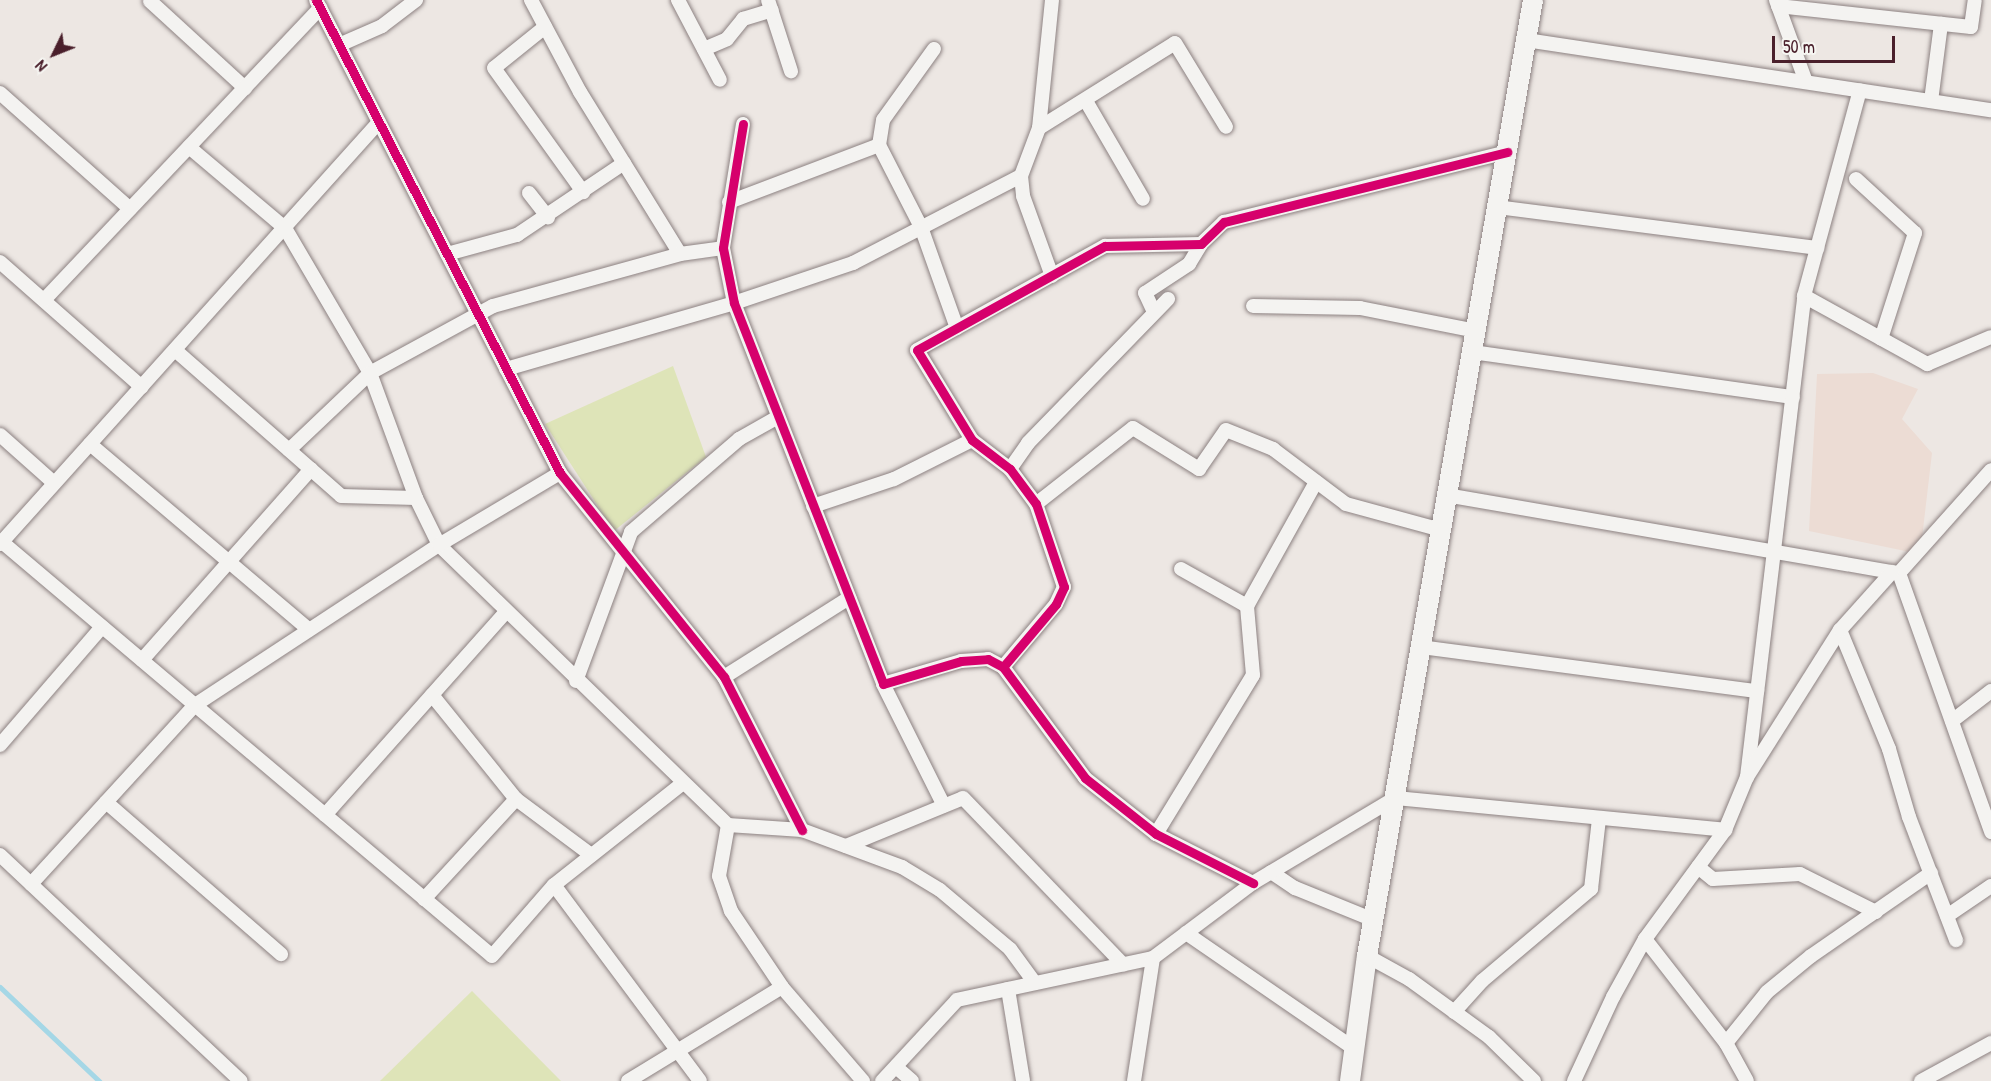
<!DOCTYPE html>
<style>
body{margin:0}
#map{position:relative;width:1991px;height:1081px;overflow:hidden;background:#ede7e3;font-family:"Patrick Hand",sans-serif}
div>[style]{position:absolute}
.built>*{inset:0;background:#ecdcd4}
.green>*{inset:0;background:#dee4b8}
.stream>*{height:5px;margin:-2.5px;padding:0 2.5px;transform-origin:2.5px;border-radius:2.5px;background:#a5d7e6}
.roads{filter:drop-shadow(0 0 2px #8c8181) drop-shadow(0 0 2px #8c8181)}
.minor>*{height:14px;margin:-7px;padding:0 7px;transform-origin:7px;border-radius:7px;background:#f4f3f1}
.secondary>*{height:20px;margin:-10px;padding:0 10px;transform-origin:10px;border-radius:10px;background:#f4f3f1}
.cycleway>*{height:9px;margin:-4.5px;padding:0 4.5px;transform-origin:4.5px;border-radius:4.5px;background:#d6006c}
span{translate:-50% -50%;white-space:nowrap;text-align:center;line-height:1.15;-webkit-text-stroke:4.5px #f6f6f2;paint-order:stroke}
.north{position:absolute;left:24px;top:24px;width:60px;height:60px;-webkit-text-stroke:4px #f6f6f2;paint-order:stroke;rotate:227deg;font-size:16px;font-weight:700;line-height:24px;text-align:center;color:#4a1f2b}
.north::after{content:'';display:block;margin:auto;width:21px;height:27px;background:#4a1f2b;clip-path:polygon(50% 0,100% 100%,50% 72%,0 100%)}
.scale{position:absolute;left:1772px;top:36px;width:123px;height:27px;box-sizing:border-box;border:3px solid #4a1f2b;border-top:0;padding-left:8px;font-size:18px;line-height:21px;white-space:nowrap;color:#4a1f2b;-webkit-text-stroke:4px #f6f6f2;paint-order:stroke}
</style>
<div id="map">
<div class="built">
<div style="clip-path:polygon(1873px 373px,1918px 389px,1902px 419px,1932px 453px,1922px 538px,1910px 552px,1809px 531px,1817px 374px)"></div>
</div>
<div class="green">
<div style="clip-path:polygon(673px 366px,706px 457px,614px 531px,545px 424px)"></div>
<div style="clip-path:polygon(472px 991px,561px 1081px,380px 1081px)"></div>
</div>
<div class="stream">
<div style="left:0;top:987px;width:137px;rotate:43.5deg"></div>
</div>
<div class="roads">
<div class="minor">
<div style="left:316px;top:0;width:532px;rotate:62.71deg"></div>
<div style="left:560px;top:473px;width:262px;rotate:51.2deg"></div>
<div style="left:724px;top:677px;width:172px;rotate:63deg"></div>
<div style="left:531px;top:0;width:104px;rotate:62deg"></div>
<div style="left:580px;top:92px;width:190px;rotate:58.3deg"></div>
<div style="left:678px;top:0;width:90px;rotate:62.3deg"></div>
<div style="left:768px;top:0;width:75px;rotate:72.1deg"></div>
<div style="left:1052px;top:0;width:129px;rotate:95.8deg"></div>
<div style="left:1039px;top:128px;width:51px;rotate:110.6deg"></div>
<div style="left:1021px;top:176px;width:20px;rotate:84deg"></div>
<div style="left:1023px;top:196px;width:85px;rotate:70.1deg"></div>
<div style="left:1776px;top:0;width:87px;rotate:69.9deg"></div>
<div style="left:150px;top:1px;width:129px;rotate:42.5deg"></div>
<div style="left:1778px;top:6px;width:194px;rotate:6.2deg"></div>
<div style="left:1971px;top:27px;width:27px;rotate:-82deg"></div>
<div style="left:545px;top:27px;width:65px;rotate:141.2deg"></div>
<div style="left:494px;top:68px;width:153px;rotate:54.3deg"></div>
<div style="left:1526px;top:40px;width:470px;rotate:8.6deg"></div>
<div style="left:339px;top:45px;width:47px;rotate:-23.8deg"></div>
<div style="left:382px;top:26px;width:43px;rotate:-37.4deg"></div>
<div style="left:704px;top:49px;width:25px;rotate:-23deg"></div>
<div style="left:727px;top:39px;width:26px;rotate:-51deg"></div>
<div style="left:743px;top:19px;width:30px;rotate:-17deg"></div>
<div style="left:934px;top:49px;width:87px;rotate:125.7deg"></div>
<div style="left:883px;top:120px;width:25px;rotate:99deg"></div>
<div style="left:879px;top:145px;width:92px;rotate:62.9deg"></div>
<div style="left:921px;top:227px;width:107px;rotate:70.4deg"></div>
<div style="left:0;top:93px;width:174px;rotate:41.7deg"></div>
<div style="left:1086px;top:101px;width:113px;rotate:59.8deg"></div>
<div style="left:1931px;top:101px;width:78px;rotate:-82.6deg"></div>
<div style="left:743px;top:124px;width:126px;rotate:99.2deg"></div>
<div style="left:723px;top:248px;width:56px;rotate:78.7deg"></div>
<div style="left:734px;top:303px;width:409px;rotate:68.6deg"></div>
<div style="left:883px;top:684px;width:81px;rotate:-16.4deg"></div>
<div style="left:961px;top:661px;width:27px;rotate:-4deg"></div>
<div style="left:988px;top:659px;width:17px;rotate:28deg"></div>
<div style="left:1003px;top:667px;width:138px;rotate:53.5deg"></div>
<div style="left:1085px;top:778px;width:90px;rotate:38.3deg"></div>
<div style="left:1156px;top:834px;width:109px;rotate:26.8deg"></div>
<div style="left:1039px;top:128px;width:160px;rotate:-32deg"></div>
<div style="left:1175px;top:43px;width:98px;rotate:58.7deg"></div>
<div style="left:189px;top:147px;width:126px;rotate:40.2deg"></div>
<div style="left:285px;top:228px;width:168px;rotate:59.6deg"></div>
<div style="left:370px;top:373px;width:140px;rotate:-28.6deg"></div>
<div style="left:493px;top:306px;width:194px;rotate:-15.5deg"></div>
<div style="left:680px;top:254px;width:43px;rotate:-7.9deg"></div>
<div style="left:1856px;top:179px;width:80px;rotate:42.5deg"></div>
<div style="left:1915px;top:233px;width:111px;rotate:107.8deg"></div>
<div style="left:529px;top:193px;width:31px;rotate:52deg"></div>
<div style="left:729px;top:202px;width:160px;rotate:-20.8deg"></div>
<div style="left:1497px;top:207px;width:323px;rotate:7.3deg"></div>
<div style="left:447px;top:254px;width:73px;rotate:-15.2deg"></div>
<div style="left:517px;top:235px;width:129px;rotate:-33.9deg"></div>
<div style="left:0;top:262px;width:189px;rotate:41.4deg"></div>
<div style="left:1804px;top:296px;width:141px;rotate:28.9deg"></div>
<div style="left:1927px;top:364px;width:69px;rotate:-22.9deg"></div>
<div style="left:44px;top:300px;width:402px;rotate:-46.6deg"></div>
<div style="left:1253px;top:306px;width:107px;rotate:1.1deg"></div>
<div style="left:1360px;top:308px;width:118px;rotate:11.2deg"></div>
<div style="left:1154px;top:312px;width:21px;rotate:-115deg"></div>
<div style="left:1145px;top:293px;width:53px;rotate:-33.4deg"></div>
<div style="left:1189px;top:264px;width:23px;rotate:-59deg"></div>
<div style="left:175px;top:350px;width:221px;rotate:41.3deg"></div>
<div style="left:341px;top:496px;width:75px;rotate:1.5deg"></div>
<div style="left:1472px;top:352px;width:324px;rotate:8deg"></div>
<div style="left:506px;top:369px;width:237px;rotate:-16.1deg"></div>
<div style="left:734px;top:303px;width:126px;rotate:-18.6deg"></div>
<div style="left:853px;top:263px;width:189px;rotate:-27.4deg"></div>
<div style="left:0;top:435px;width:72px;rotate:41.6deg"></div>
<div style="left:90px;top:444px;width:287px;rotate:40.3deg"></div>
<div style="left:289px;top:450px;width:112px;rotate:-43.5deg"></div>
<div style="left:370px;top:373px;width:133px;rotate:69.8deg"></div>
<div style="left:416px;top:498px;width:52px;rotate:63.9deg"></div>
<div style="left:439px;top:545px;width:402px;rotate:44.1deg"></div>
<div style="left:1010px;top:469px;width:32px;rotate:-55deg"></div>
<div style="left:1028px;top:443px;width:201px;rotate:-45.8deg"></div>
<div style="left:1446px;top:495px;width:460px;rotate:9.8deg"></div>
<div style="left:1036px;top:504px;width:123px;rotate:-38.1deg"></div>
<div style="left:1133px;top:428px;width:78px;rotate:31.8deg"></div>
<div style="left:1199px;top:469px;width:47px;rotate:-55.3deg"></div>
<div style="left:1226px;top:430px;width:51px;rotate:22deg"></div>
<div style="left:1273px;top:449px;width:91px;rotate:37deg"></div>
<div style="left:1346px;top:504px;width:98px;rotate:15.3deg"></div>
<div style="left:813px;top:506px;width:85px;rotate:-18.4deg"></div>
<div style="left:894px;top:479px;width:87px;rotate:-26.6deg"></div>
<div style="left:2px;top:542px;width:641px;rotate:40.19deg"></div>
<div style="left:492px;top:956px;width:94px;rotate:-48.9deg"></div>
<div style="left:554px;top:885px;width:164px;rotate:-38.3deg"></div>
<div style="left:0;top:544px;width:567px;rotate:-48.07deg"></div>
<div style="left:1181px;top:569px;width:76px;rotate:29.3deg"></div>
<div style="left:1899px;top:573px;width:275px;rotate:70.4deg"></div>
<div style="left:1899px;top:573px;width:138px;rotate:-48.2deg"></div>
<div style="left:1840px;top:630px;width:129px;rotate:67.6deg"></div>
<div style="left:1889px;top:749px;width:71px;rotate:73.6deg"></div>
<div style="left:1909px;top:817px;width:132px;rotate:69.1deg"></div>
<div style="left:1421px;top:647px;width:339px;rotate:7.5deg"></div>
<div style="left:142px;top:660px;width:255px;rotate:-48.5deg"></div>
<div style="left:1003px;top:667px;width:82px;rotate:-49.9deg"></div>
<div style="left:1056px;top:604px;width:19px;rotate:-65deg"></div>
<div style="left:1064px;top:587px;width:88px;rotate:-108.6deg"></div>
<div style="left:1036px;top:504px;width:44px;rotate:-126.6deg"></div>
<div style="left:1010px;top:469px;width:48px;rotate:-142.7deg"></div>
<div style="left:972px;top:440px;width:105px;rotate:-121.4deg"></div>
<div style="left:917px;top:350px;width:215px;rotate:-29deg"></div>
<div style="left:1105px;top:246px;width:96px;rotate:-1.2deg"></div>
<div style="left:1201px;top:244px;width:32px;rotate:-44deg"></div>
<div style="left:1224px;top:222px;width:292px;rotate:-13.9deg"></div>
<div style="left:724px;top:677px;width:148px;rotate:-32.3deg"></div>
<div style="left:576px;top:681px;width:159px;rotate:-69.7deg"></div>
<div style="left:631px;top:532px;width:143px;rotate:-40.7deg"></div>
<div style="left:739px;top:439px;width:45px;rotate:-29.4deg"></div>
<div style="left:883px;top:684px;width:136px;rotate:63.4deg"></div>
<div style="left:432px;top:695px;width:134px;rotate:51.1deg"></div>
<div style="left:516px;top:799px;width:94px;rotate:36.7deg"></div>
<div style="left:1952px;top:721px;width:49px;rotate:-37.6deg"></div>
<div style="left:0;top:745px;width:156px;rotate:-49.2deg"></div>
<div style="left:1747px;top:777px;width:484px;rotate:-83.2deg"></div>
<div style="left:1804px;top:296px;width:213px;rotate:-74.8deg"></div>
<div style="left:106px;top:802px;width:232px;rotate:41deg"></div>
<div style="left:325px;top:815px;width:272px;rotate:-48.3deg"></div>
<div style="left:1156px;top:834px;width:186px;rotate:-58.6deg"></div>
<div style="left:1253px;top:675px;width:69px;rotate:-95deg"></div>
<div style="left:1247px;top:606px;width:142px;rotate:-60.9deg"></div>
<div style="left:846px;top:846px;width:126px;rotate:-22.3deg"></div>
<div style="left:963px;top:798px;width:231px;rotate:46.1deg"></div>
<div style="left:0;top:855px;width:330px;rotate:43.2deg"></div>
<div style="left:1698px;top:867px;width:19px;rotate:39deg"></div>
<div style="left:1713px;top:879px;width:87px;rotate:-3.3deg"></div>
<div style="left:1800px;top:874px;width:85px;rotate:26.6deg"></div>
<div style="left:1271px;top:872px;width:29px;rotate:34deg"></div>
<div style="left:1295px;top:888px;width:85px;rotate:22.1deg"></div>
<div style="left:31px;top:884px;width:243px;rotate:-47.5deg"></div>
<div style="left:195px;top:705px;width:292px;rotate:-33.3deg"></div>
<div style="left:439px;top:545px;width:141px;rotate:-30.8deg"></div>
<div style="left:554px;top:885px;width:244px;rotate:53.3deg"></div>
<div style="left:424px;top:899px;width:136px;rotate:-47.4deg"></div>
<div style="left:1947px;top:916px;width:53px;rotate:-34.3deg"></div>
<div style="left:1186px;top:933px;width:205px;rotate:34.5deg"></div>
<div style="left:1645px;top:939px;width:132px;rotate:52.1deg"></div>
<div style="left:1726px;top:1043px;width:43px;rotate:61.1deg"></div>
<div style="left:1367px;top:956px;width:48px;rotate:28.7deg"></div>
<div style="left:1409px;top:979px;width:99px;rotate:35.9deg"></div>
<div style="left:1489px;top:1037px;width:63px;rotate:44.4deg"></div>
<div style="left:1008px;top:989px;width:93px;rotate:80.7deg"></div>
<div style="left:1454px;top:1012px;width:42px;rotate:-47.9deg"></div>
<div style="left:1482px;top:981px;width:143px;rotate:-40.2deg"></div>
<div style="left:1591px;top:889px;width:70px;rotate:-83.5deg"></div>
<div style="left:1726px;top:1043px;width:65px;rotate:-51.2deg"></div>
<div style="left:1767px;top:992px;width:57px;rotate:-39.3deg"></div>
<div style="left:1811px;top:956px;width:146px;rotate:-34.7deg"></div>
<div style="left:896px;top:1067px;width:21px;rotate:41deg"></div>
<div style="left:628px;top:1081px;width:180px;rotate:-31.4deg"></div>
<div style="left:863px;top:1081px;width:124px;rotate:-130.8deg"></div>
<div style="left:782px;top:987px;width:92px;rotate:-123.9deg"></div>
<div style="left:731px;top:911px;width:37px;rotate:-109deg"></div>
<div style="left:719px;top:876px;width:52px;rotate:-80deg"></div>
<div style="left:728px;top:825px;width:74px;rotate:3.9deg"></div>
<div style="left:802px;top:830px;width:107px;rotate:20.3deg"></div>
<div style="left:902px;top:867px;width:44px;rotate:31.2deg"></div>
<div style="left:940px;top:890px;width:92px;rotate:40.1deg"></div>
<div style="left:1010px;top:949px;width:42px;rotate:53.7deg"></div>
<div style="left:882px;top:1081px;width:110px;rotate:-47.2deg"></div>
<div style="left:957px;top:1000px;width:200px;rotate:-12.1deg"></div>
<div style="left:1153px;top:958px;width:125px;rotate:-36.9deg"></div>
<div style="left:1253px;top:883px;width:165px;rotate:-30.9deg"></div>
<div style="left:1395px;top:798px;width:332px;rotate:5.5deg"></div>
<div style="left:1134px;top:1081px;width:124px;rotate:-81.2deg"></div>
<div style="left:1574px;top:1081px;width:93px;rotate:-65.1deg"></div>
<div style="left:1613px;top:997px;width:66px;rotate:-61.1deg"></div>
<div style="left:1645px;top:939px;width:135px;rotate:-53.7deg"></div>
<div style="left:1725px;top:830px;width:57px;rotate:-67.5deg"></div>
<div style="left:1747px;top:777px;width:174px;rotate:-57.7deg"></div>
<div style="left:1840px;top:630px;width:78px;rotate:-48.1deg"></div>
<div style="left:1921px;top:1081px;width:80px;rotate:-28.5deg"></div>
</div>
<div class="secondary">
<div style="left:1350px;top:1081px;width:126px;rotate:-82.3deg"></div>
<div style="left:1367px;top:956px;width:970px;rotate:-80.15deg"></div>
</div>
</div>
<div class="cycleway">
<div style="left:316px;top:0;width:532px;rotate:62.71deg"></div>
<div style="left:560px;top:473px;width:262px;rotate:51.2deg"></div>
<div style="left:724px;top:677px;width:172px;rotate:63deg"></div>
<div style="left:743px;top:124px;width:126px;rotate:99.2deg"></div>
<div style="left:723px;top:248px;width:56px;rotate:78.7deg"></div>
<div style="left:734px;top:303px;width:409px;rotate:68.6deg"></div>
<div style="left:883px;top:684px;width:81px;rotate:-16.4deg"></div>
<div style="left:961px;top:661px;width:27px;rotate:-4deg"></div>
<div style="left:988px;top:659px;width:17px;rotate:28deg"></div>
<div style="left:1003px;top:667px;width:138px;rotate:53.5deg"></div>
<div style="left:1085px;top:778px;width:90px;rotate:38.3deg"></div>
<div style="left:1156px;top:834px;width:109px;rotate:26.8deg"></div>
<div style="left:1003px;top:667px;width:82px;rotate:-49.9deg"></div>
<div style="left:1056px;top:604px;width:19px;rotate:-65deg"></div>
<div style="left:1064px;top:587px;width:88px;rotate:-108.6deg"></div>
<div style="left:1036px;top:504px;width:44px;rotate:-126.6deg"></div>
<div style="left:1010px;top:469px;width:48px;rotate:-142.7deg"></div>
<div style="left:972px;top:440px;width:105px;rotate:-121.4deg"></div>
<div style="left:917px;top:350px;width:215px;rotate:-29deg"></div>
<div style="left:1105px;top:246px;width:96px;rotate:-1.2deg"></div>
<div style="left:1201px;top:244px;width:32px;rotate:-44deg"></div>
<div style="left:1224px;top:222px;width:292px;rotate:-13.9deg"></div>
</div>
<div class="north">N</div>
<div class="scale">50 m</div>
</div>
